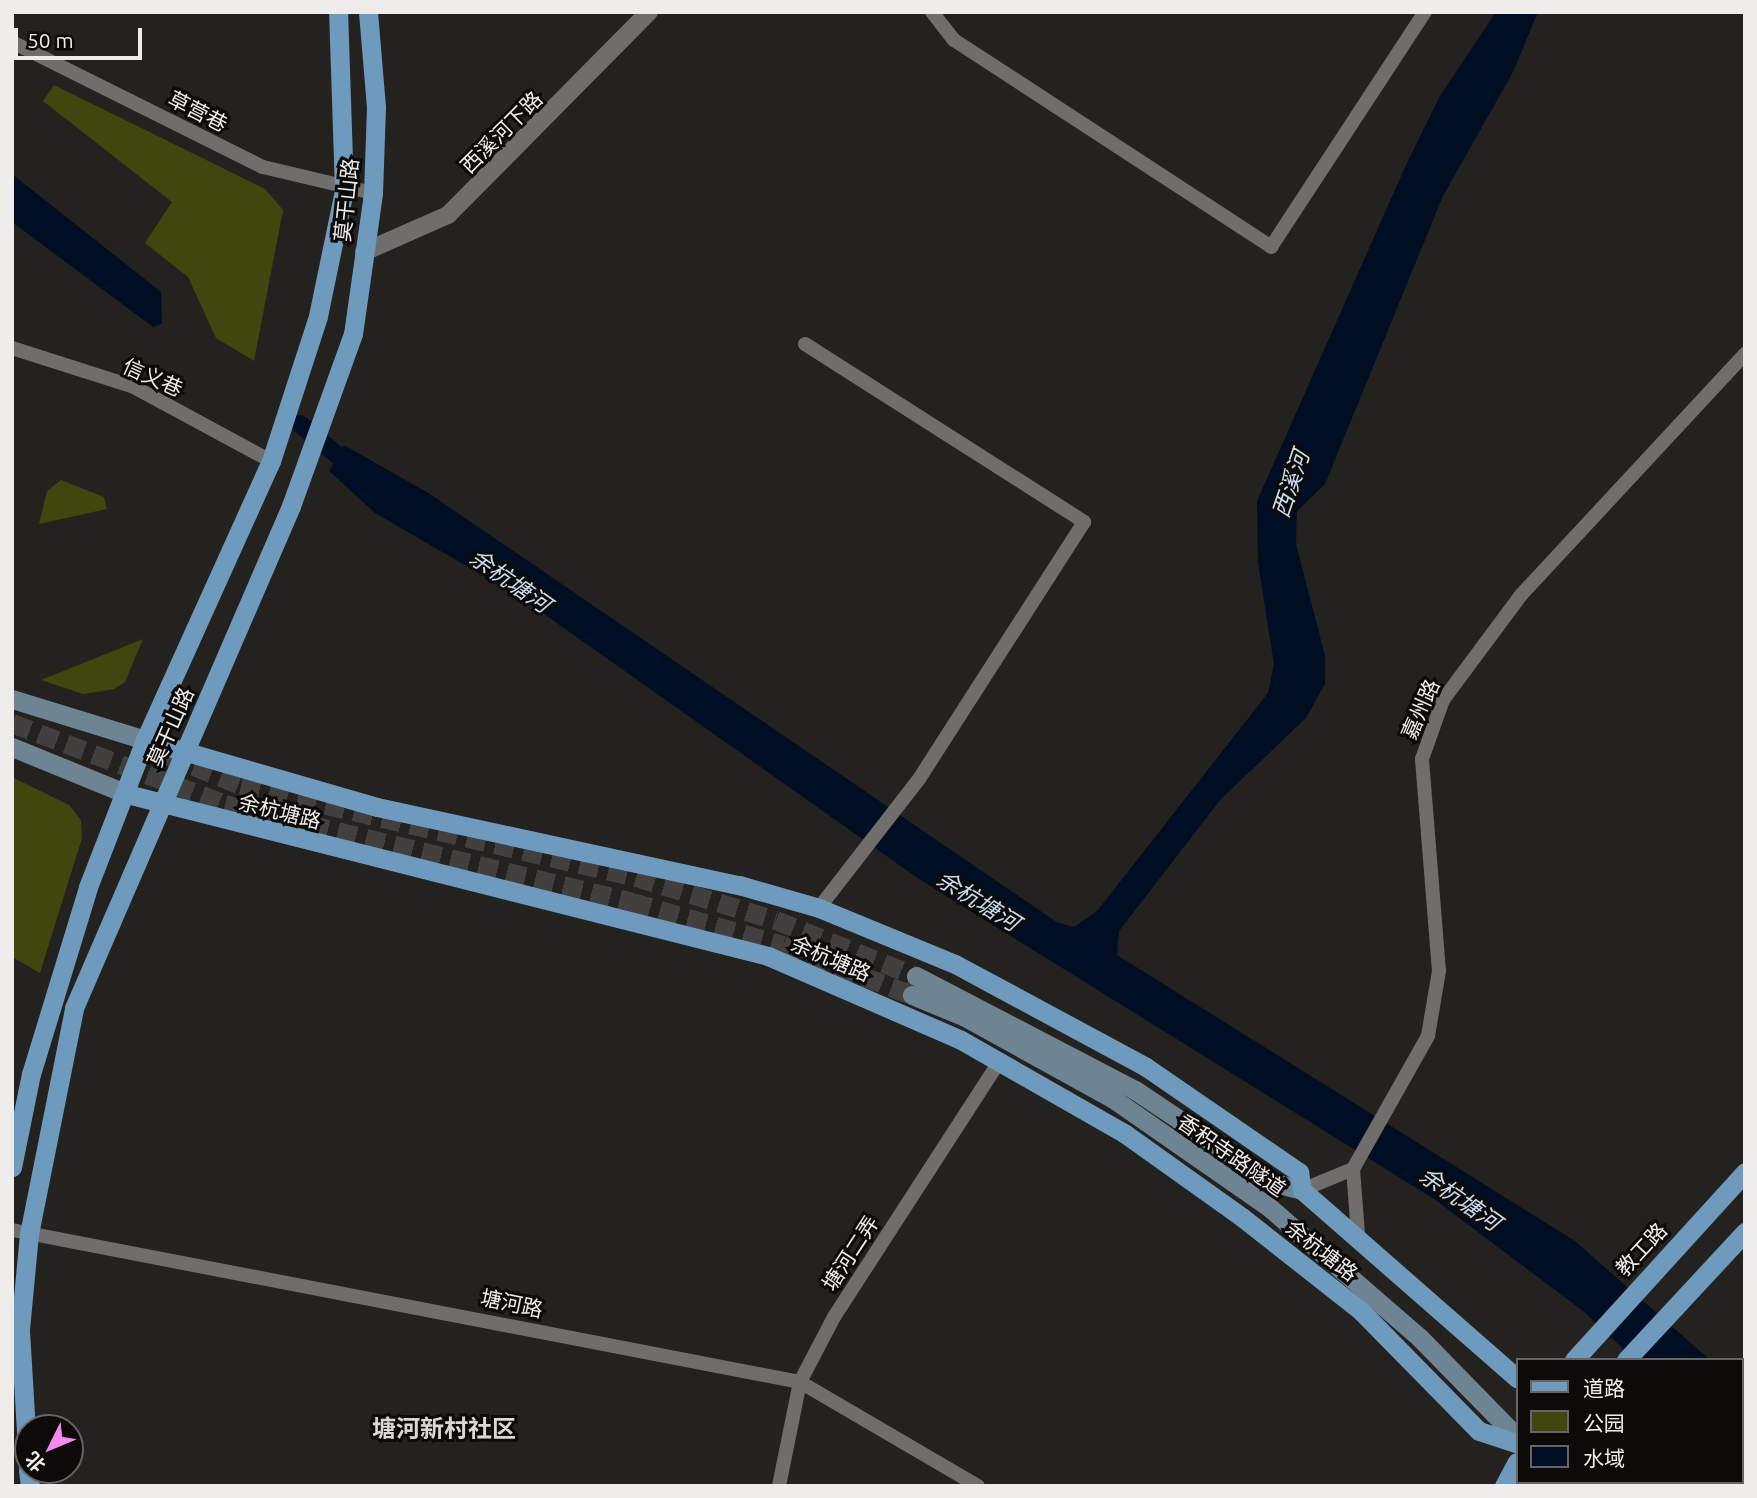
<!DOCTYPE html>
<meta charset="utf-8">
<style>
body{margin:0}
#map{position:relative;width:1757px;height:1498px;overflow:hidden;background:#24221f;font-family:Ubuntu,"Noto Sans SC",sans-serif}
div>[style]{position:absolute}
.green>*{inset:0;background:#41450e}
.water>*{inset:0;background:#000e23}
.canal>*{height:18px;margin:-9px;padding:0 9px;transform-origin:9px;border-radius:9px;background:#000e23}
.secondary-tunnel>*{height:19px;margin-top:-9.5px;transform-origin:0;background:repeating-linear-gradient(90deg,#42403e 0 19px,transparent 0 29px)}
.minor>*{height:14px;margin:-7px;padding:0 7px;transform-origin:7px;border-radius:7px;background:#706e6a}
.tertiary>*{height:18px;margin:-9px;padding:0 9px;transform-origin:9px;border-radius:9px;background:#706e6a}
.secondary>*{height:19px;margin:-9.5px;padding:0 9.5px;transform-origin:9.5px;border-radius:9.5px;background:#6f8493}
.primary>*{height:19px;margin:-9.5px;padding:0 9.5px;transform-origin:9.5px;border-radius:9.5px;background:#6e9bbd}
span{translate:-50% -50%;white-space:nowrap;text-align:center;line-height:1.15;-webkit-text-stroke:6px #0c0b0a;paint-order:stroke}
.street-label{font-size:21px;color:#efedeb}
.water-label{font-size:23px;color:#cadcee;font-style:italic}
.quarter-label{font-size:24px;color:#dad7d4;font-weight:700}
.frame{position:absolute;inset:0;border:14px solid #efedeb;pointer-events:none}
.legend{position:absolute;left:1516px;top:1358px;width:228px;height:126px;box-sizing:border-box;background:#0c0b0a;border:2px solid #676564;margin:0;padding:9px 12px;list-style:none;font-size:21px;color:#efedeb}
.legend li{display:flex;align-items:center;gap:14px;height:35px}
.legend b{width:35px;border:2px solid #676564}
.north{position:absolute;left:14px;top:1414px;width:70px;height:70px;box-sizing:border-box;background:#0c0b0a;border:2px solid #676564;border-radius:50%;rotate:227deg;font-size:19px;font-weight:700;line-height:28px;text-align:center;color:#efedeb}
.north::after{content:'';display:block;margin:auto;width:24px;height:32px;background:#f589ef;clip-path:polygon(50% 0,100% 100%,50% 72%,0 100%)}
.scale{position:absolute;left:14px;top:28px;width:128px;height:32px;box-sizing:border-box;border:4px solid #efedeb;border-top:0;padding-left:9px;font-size:21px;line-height:24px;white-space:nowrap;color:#efedeb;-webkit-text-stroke:5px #0c0b0a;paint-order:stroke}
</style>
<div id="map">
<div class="green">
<div style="clip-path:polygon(54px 85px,265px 189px,283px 210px,254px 361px,216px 338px,188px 277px,145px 243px,172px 202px,43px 101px)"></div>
<div style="clip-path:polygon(61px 480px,104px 497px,107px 509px,39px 524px,47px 491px)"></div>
<div style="clip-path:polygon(143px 639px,125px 682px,114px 689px,83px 694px,41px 680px)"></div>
<div style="clip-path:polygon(12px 777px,69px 805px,81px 820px,82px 838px,40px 973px,12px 957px)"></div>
</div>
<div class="water">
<div style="clip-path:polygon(1496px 12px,1538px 12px,1513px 72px,1443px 196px,1325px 484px,1297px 511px,1296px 544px,1325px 656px,1325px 684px,1306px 718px,1221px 799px,1119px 931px,1117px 955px,1575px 1241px,1710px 1360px,1635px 1360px,1583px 1311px,1434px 1199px,919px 879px,520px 597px,375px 513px,329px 471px,344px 445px,430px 494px,1058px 923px,1074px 927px,1097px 911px,1268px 693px,1274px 664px,1258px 563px,1257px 501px,1405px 167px,1440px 96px)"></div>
<div style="clip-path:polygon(12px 174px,161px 292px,162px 324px,153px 327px,12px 222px)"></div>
<div style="clip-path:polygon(1741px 1393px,1745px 1396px,1745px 1466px,1741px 1462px)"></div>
</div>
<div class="canal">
<div style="left:300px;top:424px;width:73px;rotate:40deg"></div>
</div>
<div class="secondary-tunnel">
<div style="left:12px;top:723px;width:228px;rotate:20.8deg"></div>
<div style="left:225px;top:804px;width:419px;rotate:13.5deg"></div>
<div style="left:632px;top:902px;width:157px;rotate:15.9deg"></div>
<div style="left:783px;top:945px;width:138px;rotate:21.2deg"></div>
<div style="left:167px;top:755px;width:80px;rotate:22.1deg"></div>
<div style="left:241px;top:785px;width:406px;rotate:13.1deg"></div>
<div style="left:636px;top:877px;width:146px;rotate:17.1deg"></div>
<div style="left:776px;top:920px;width:151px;rotate:21.8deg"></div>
</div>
<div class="minor">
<div style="left:932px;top:12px;width:36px;rotate:52deg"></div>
<div style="left:954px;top:40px;width:379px;rotate:33.1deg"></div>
<div style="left:1271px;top:247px;width:281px;rotate:-56.8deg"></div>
<div style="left:12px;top:42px;width:280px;rotate:26.5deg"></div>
<div style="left:263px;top:167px;width:113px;rotate:13.3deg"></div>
<div style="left:805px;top:344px;width:331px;rotate:32.5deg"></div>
<div style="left:1084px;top:522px;width:305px;rotate:122.7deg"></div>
<div style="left:919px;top:779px;width:163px;rotate:127.8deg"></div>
<div style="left:12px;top:348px;width:128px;rotate:17.7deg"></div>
<div style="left:134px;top:387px;width:156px;rotate:28.4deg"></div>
<div style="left:1353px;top:1169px;width:65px;rotate:85.6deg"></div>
<div style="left:1302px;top:1190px;width:55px;rotate:-22.4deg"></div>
<div style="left:1353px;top:1169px;width:153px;rotate:-60.6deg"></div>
<div style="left:1428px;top:1036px;width:66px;rotate:-80.4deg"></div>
<div style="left:1439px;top:971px;width:213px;rotate:-94.6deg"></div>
<div style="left:1422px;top:759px;width:63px;rotate:-70.4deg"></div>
<div style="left:1443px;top:700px;width:131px;rotate:-53.4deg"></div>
<div style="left:1521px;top:595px;width:329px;rotate:-47.1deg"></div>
<div style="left:12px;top:1230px;width:803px;rotate:10.92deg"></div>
<div style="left:800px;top:1382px;width:206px;rotate:30.3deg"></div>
<div style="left:779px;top:1486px;width:106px;rotate:-78.6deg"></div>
<div style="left:800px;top:1382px;width:73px;rotate:-62.4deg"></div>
<div style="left:834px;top:1317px;width:304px;rotate:-57.1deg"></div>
</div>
<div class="tertiary">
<div style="left:364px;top:252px;width:92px;rotate:-23.8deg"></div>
<div style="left:448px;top:215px;width:286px;rotate:-45.3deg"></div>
</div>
<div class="secondary">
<div style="left:12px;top:699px;width:139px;rotate:17.1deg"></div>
<div style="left:12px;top:747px;width:124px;rotate:22.2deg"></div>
<div style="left:916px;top:976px;width:247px;rotate:27.5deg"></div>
<div style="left:1135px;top:1090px;width:167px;rotate:33.8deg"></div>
<div style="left:1274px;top:1183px;width:29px;rotate:14deg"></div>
<div style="left:912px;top:995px;width:57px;rotate:22.5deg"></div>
<div style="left:965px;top:1017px;width:168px;rotate:28.9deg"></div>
<div style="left:1112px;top:1098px;width:193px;rotate:34.8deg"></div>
<div style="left:1270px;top:1208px;width:198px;rotate:40.9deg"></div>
<div style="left:1420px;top:1338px;width:139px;rotate:45.6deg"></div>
</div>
<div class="primary">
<div style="left:145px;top:740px;width:241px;rotate:16.1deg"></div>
<div style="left:377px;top:807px;width:370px;rotate:12.2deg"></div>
<div style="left:739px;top:885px;width:83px;rotate:16deg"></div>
<div style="left:819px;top:908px;width:147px;rotate:22.4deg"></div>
<div style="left:955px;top:964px;width:217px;rotate:28.3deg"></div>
<div style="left:1146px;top:1067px;width:186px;rotate:34.5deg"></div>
<div style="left:1299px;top:1172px;width:18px;rotate:81deg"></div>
<div style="left:1302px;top:1190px;width:286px;rotate:41.2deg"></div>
<div style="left:127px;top:794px;width:661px;rotate:14.18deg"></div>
<div style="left:768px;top:956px;width:210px;rotate:23.5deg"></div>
<div style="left:961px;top:1040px;width:188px;rotate:29.7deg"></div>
<div style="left:1124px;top:1133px;width:146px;rotate:35.5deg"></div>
<div style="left:1243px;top:1218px;width:150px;rotate:38.2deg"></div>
<div style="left:1361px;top:1311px;width:168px;rotate:45.5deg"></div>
<div style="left:1479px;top:1431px;width:40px;rotate:18deg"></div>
<div style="left:12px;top:1167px;width:95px;rotate:-78.5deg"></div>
<div style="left:31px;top:1074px;width:195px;rotate:-73deg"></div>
<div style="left:88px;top:887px;width:158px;rotate:-68.8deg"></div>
<div style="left:145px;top:740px;width:306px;rotate:-65.7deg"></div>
<div style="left:271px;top:461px;width:152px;rotate:-72deg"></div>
<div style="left:318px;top:316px;width:129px;rotate:-78.3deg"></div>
<div style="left:344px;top:190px;width:178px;rotate:-91.9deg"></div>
<div style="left:1574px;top:1360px;width:254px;rotate:-47.7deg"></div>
<div style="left:1626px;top:1360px;width:175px;rotate:-47.1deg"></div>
<div style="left:28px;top:1465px;width:136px;rotate:-93.4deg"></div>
<div style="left:20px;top:1329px;width:95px;rotate:-84.6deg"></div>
<div style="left:29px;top:1234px;width:230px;rotate:-78.7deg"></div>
<div style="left:74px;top:1008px;width:547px;rotate:-66.62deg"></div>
<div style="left:291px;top:506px;width:183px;rotate:-70.2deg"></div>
<div style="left:353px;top:334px;width:142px;rotate:-81.9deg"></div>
<div style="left:373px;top:193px;width:86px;rotate:-88deg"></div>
<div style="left:376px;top:107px;width:95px;rotate:-94.8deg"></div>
<div style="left:28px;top:1470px;width:16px;rotate:83deg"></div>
<div style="left:1557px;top:1482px;width:5px;rotate:53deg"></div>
<div style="left:1610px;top:1482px;width:5px;rotate:53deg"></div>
<div style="left:1504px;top:1486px;width:27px;rotate:-62deg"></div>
</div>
<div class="street-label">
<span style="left:198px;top:111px;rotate:27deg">草营巷</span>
<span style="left:501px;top:132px;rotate:-45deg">西溪河下路</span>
<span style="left:346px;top:200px;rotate:-84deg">莫干山路</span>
<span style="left:153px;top:377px;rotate:24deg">信义巷</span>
<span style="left:1420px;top:709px;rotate:-66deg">嘉州路</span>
<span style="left:170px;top:727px;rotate:-66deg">莫干山路</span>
<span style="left:280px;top:811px;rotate:14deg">余杭塘路</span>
<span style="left:831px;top:958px;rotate:23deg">余杭塘路</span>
<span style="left:1232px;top:1155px;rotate:35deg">香积寺路隧道</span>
<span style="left:1641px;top:1249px;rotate:-47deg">教工路</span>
<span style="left:1322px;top:1250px;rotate:38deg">余杭塘路</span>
<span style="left:850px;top:1253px;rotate:-57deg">塘河二弄</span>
<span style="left:512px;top:1303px;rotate:12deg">塘河路</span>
</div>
<div class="water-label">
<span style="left:1291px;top:484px;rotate:-71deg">西溪河</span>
<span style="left:510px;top:581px;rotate:35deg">余杭塘河</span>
<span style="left:978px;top:901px;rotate:32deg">余杭塘河</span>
<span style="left:1460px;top:1199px;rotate:35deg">余杭塘河</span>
</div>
<div class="quarter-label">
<span style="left:444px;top:1429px">塘河新村社区</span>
</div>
<div class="frame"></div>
<ul class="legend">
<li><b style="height:9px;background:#6e9bbd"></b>道路</li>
<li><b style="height:19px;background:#41450e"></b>公园</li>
<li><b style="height:19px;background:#000e23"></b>水域</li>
</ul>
<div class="north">北</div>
<div class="scale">50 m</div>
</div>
